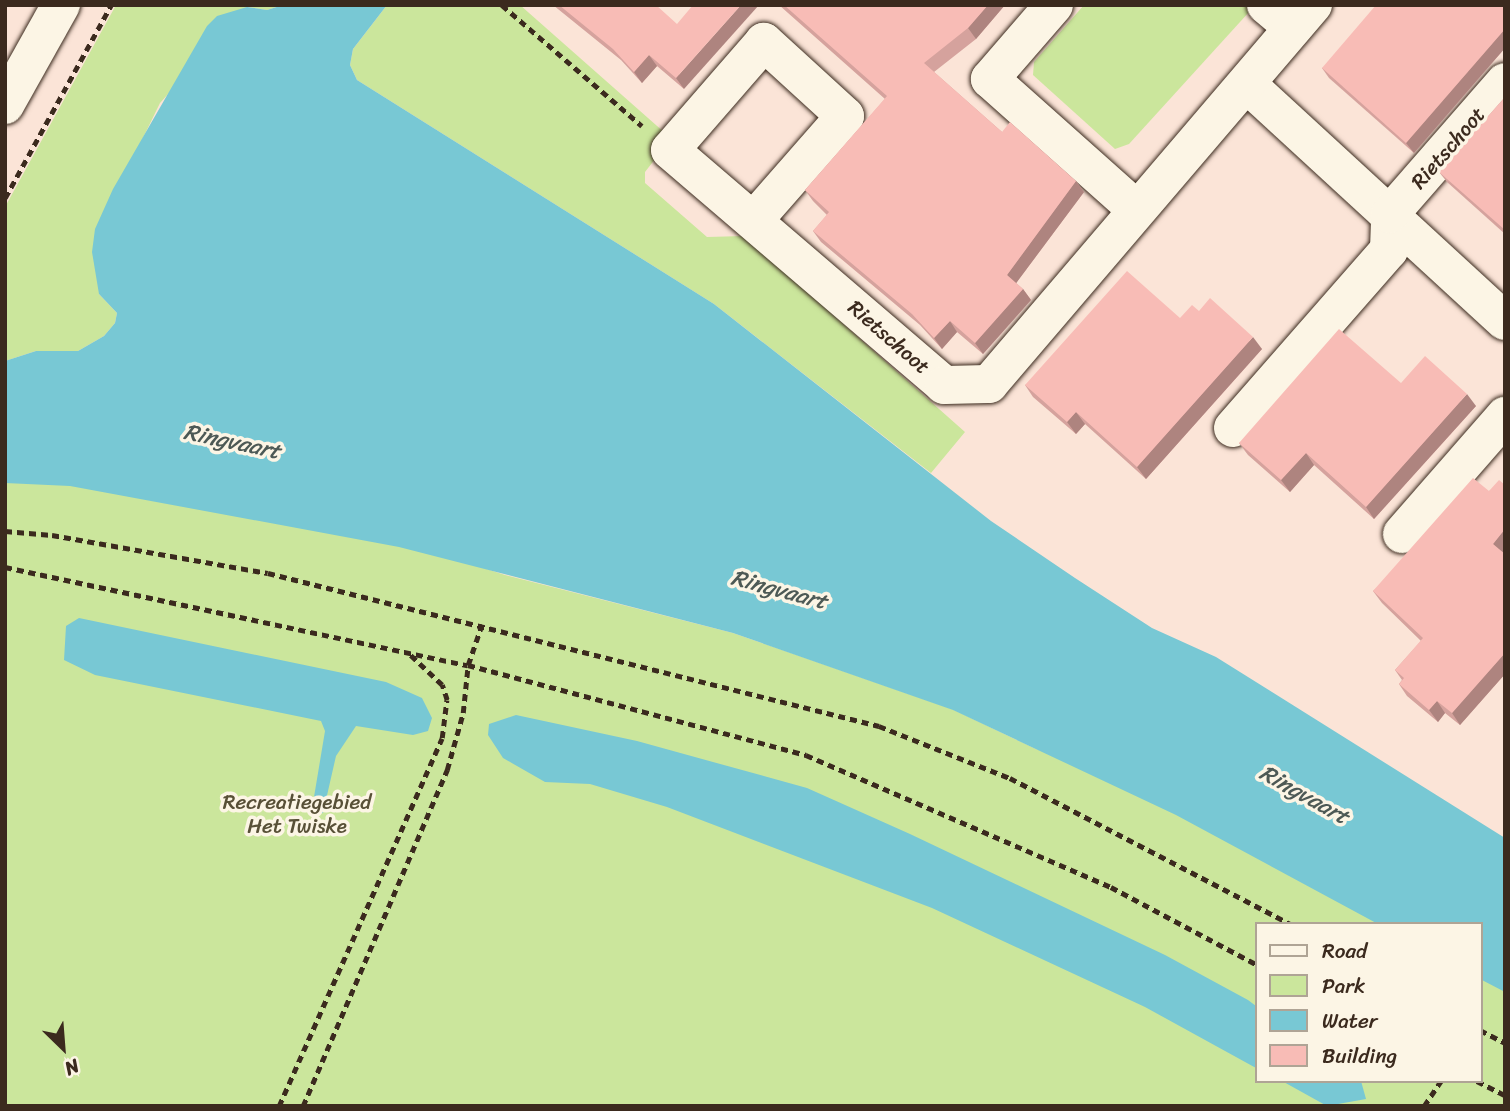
<!DOCTYPE html>
<style>
body{margin:0}
#map{position:relative;width:1510px;height:1111px;overflow:hidden;background:#fbe4d7;font-family:Sriracha,sans-serif}
div>[style]{position:absolute}
.green>*{inset:0;background:#cbe69c}
.water>*{inset:0;background:#78c8d4}
.path>*{height:4.5px;margin-top:-2.25px;transform-origin:0;background:repeating-linear-gradient(90deg,#3b2a1e 0 7px,transparent 0 12px)}
.roads{filter:drop-shadow(0 0 2px #3b2a1e) drop-shadow(0 0 2px #3b2a1e)}
.street>*{height:38px;margin:-19px;padding:0 19px;transform-origin:19px;border-radius:19px;background:#fcf5e5}
.wall>*{inset:0;background:#d5a29d}
.shaded-wall>*{inset:0;background:#ae847f}
.building>*{inset:0;background:#f8bcb6}
span{translate:-50% -50%;white-space:nowrap;text-align:center;line-height:1.15;-webkit-text-stroke:7px #fcf5e5;paint-order:stroke}
.street-label{font-size:21px;color:#3b2a1e}
.park-label{font-size:21px;color:#585037}
.water-label{font-size:23px;color:#4d5955;font-style:italic}
.frame{position:absolute;inset:0;border:7px solid #3b2a1e;pointer-events:none}
.legend{position:absolute;left:1255px;top:922px;width:228px;height:161px;box-sizing:border-box;background:#fcf5e5;border:2px solid #afa495;margin:0;padding:9px 12px;list-style:none;font-size:21px;color:#3b2a1e}
.legend li{display:flex;align-items:center;gap:14px;height:35px}
.legend b{width:35px;border:2px solid #afa495}
.north{position:absolute;left:28px;top:1013px;width:70px;height:70px;-webkit-text-stroke:5px #fcf5e5;paint-order:stroke;rotate:155deg;font-size:19px;font-weight:700;line-height:28px;text-align:center;color:#3b2a1e}
.north::after{content:'';display:block;margin:auto;width:24px;height:32px;background:#3b2a1e;clip-path:polygon(50% 0,100% 100%,50% 72%,0 100%)}
</style>
<div id="map">
<div class="green">
<div style="clip-path:polygon(116px 5px,283px 5px,267px 10px,247px 7px,160px 103px,140px 144px,99px 294px,117px 313px,115px 323px,104px 336px,78px 351px,36px 351px,5px 361px,5px 207px)"></div>
<div style="clip-path:polygon(387px 5px,520px 5px,665px 133px,669px 141px,645px 172px,645px 183px,707px 237px,744px 236px,965px 432px,931px 473px,714px 304px,357px 80px,350px 65px,353px 49px)"></div>
<div style="clip-path:polygon(1084px 5px,1248px 5px,1250px 11px,1129px 144px,1115px 149px,1033px 75px,1034px 62px)"></div>
<div style="clip-path:polygon(5px 459px,222px 482px,505px 575px,733px 633px,952px 709px,1036px 749px,1250px 819px,1448px 924px,1256px 924px,1256px 1081px,1480px 1081px,1480px 941px,1505px 954px,1505px 1106px,5px 1106px)"></div>
</div>
<div class="water">
<div style="clip-path:polygon(283px 5px,387px 5px,353px 49px,350px 65px,357px 80px,714px 304px,991px 521px,1075px 578px,1152px 628px,1216px 657px,1505px 838px,1505px 992px,1480px 979px,1480px 924px,1378px 924px,1176px 815px,953px 710px,733px 633px,399px 547px,70px 486px,5px 483px,5px 361px,36px 351px,78px 351px,104px 336px,115px 323px,117px 313px,99px 294px,92px 252px,95px 229px,113px 189px,207px 26px,217px 16px,247px 7px,267px 10px)"></div>
<div style="clip-path:polygon(79px 618px,386px 682px,422px 698px,432px 718px,428px 731px,413px 735px,356px 726px,336px 756px,323px 813px,311px 815px,325px 731px,321px 721px,95px 675px,64px 660px,66px 626px)"></div>
<div style="clip-path:polygon(516px 715px,637px 741px,807px 788px,910px 834px,1165px 955px,1248px 1000px,1256px 1006px,1256px 1068px,1145px 1007px,932px 908px,667px 807px,590px 784px,545px 782px,503px 758px,488px 735px,489px 724px)"></div>
<div style="clip-path:polygon(1282px 1081px,1361px 1081px,1366px 1099px,1327px 1106px)"></div>
</div>
<div class="path">
<div style="left:502px;top:5px;width:185px;rotate:40.8deg"></div>
<div style="left:5px;top:198px;width:220px;rotate:-61.2deg"></div>
<div style="left:5px;top:531px;width:47px;rotate:4.9deg"></div>
<div style="left:52px;top:535px;width:219px;rotate:10deg"></div>
<div style="left:268px;top:573px;width:630px;rotate:14.06deg"></div>
<div style="left:879px;top:726px;width:141px;rotate:21.7deg"></div>
<div style="left:1010px;top:778px;width:317px;rotate:27.5deg"></div>
<div style="left:5px;top:567px;width:473px;rotate:12deg"></div>
<div style="left:468px;top:665px;width:350px;rotate:14.9deg"></div>
<div style="left:806px;top:755px;width:332px;rotate:23.4deg"></div>
<div style="left:1111px;top:887px;width:164px;rotate:28deg"></div>
<div style="left:1480px;top:1030px;width:28px;rotate:27deg"></div>
<div style="left:1477px;top:1081px;width:31px;rotate:27deg"></div>
<div style="left:279px;top:1106px;width:402px;rotate:-66.1deg"></div>
<div style="left:442px;top:738px;width:38px;rotate:-83deg"></div>
<div style="left:447px;top:700px;width:16px;rotate:-108deg"></div>
<div style="left:442px;top:685px;width:45px;rotate:-136.8deg"></div>
<div style="left:303px;top:1106px;width:366px;rotate:-66.8deg"></div>
<div style="left:447px;top:770px;width:59px;rotate:-74.3deg"></div>
<div style="left:463px;top:713px;width:48px;rotate:-84.1deg"></div>
<div style="left:468px;top:665px;width:43px;rotate:-71.1deg"></div>
<div style="left:1424px;top:1106px;width:30px;rotate:-56deg"></div>
</div>
<div class="roads">
<div class="street">
<div style="left:1054px;top:5px;width:98px;rotate:130.9deg"></div>
<div style="left:990px;top:79px;width:195px;rotate:41.7deg"></div>
<div style="left:1266px;top:5px;width:35px;rotate:40deg"></div>
<div style="left:1247px;top:84px;width:350px;rotate:42.6deg"></div>
<div style="left:5px;top:105px;width:115px;rotate:-60.8deg"></div>
<div style="left:754px;top:220px;width:138px;rotate:-48.8deg"></div>
<div style="left:845px;top:116px;width:110px;rotate:-137.6deg"></div>
<div style="left:764px;top:42px;width:143px;rotate:131deg"></div>
<div style="left:670px;top:150px;width:361px;rotate:40.6deg"></div>
<div style="left:944px;top:385px;width:45px;rotate:-1.3deg"></div>
<div style="left:989px;top:384px;width:499px;rotate:-49.5deg"></div>
<div style="left:1233px;top:428px;width:237px;rotate:-48.8deg"></div>
<div style="left:1389px;top:250px;width:36px;rotate:-88deg"></div>
<div style="left:1390px;top:214px;width:175px;rotate:-48.9deg"></div>
<div style="left:1402px;top:534px;width:157px;rotate:-48.9deg"></div>
</div>
</div>
<div class="wall">
<div style="clip-path:polygon(553px 5px,656px 5px,684px 89px,657px 66px,642px 83px,621px 60px)"></div>
<div style="clip-path:polygon(779px 5px,1005px 5px,976px 39px,934px 72px,1002px 132px,1076px 181px,1084px 192px,1016px 283px,1023px 289px,1031px 300px,983px 354px,957px 332px,942px 349px,920px 325px,821px 242px,813px 231px,827px 215px,813px 201px,805px 190px,885px 99px)"></div>
<div style="clip-path:polygon(1505px 5px,1505px 48px,1414px 153px,1329px 78px,1322px 68px)"></div>
<div style="clip-path:polygon(1505px 97px,1505px 234px,1447px 182px,1439px 172px)"></div>
<div style="clip-path:polygon(1199px 311px,1262px 349px,1146px 479px,1085px 424px,1076px 434px,1033px 397px,1025px 385px)"></div>
<div style="clip-path:polygon(1401px 383px,1476px 406px,1374px 519px,1314px 465px,1290px 492px,1248px 455px,1239px 443px)"></div>
<div style="clip-path:polygon(1505px 485px,1505px 552px,1504px 553px,1505px 554px,1505px 674px,1460px 725px,1445px 713px,1438px 722px,1407px 696px,1399px 684px,1402px 680px,1395px 670px,1421px 641px,1382px 603px,1373px 591px,1489px 491px)"></div>
</div>
<div class="shaded-wall">
<div style="clip-path:polygon(741px 5px,759px 5px,684px 89px,676px 78px)"></div>
<div style="clip-path:polygon(988px 5px,1005px 5px,976px 39px,968px 28px)"></div>
<div style="clip-path:polygon(1505px 29px,1505px 48px,1414px 153px,1406px 143px)"></div>
<div style="clip-path:polygon(649px 55px,657px 66px,642px 83px,634px 72px)"></div>
<div style="clip-path:polygon(1076px 181px,1084px 192px,1014px 286px,1007px 275px)"></div>
<div style="clip-path:polygon(1023px 289px,1031px 300px,983px 354px,975px 343px)"></div>
<div style="clip-path:polygon(950px 321px,957px 332px,942px 349px,934px 338px)"></div>
<div style="clip-path:polygon(1253px 337px,1262px 349px,1146px 479px,1137px 467px)"></div>
<div style="clip-path:polygon(1467px 394px,1476px 406px,1374px 519px,1366px 507px)"></div>
<div style="clip-path:polygon(1076px 412px,1085px 424px,1076px 434px,1067px 422px)"></div>
<div style="clip-path:polygon(1306px 453px,1314px 465px,1290px 492px,1281px 480px)"></div>
<div style="clip-path:polygon(1505px 529px,1505px 552px,1502px 556px,1493px 544px)"></div>
<div style="clip-path:polygon(1505px 653px,1505px 674px,1460px 725px,1452px 713px)"></div>
<div style="clip-path:polygon(1437px 701px,1445px 713px,1438px 722px,1429px 710px)"></div>
</div>
<div class="building">
<div style="clip-path:polygon(559px 5px,656px 5px,677px 24px,693px 5px,741px 5px,676px 78px,649px 55px,634px 72px,613px 49px)"></div>
<div style="clip-path:polygon(784px 5px,988px 5px,968px 28px,924px 63px,1002px 132px,1010px 122px,1076px 181px,1007px 275px,1023px 289px,975px 343px,950px 321px,934px 338px,912px 314px,813px 231px,829px 212px,805px 190px,887px 96px)"></div>
<div style="clip-path:polygon(1376px 5px,1505px 5px,1505px 29px,1406px 143px,1322px 68px)"></div>
<div style="clip-path:polygon(1505px 97px,1505px 230px,1439px 172px)"></div>
<div style="clip-path:polygon(1127px 271px,1180px 318px,1192px 305px,1199px 311px,1210px 298px,1253px 337px,1137px 467px,1076px 412px,1067px 422px,1025px 385px)"></div>
<div style="clip-path:polygon(1339px 329px,1401px 383px,1425px 356px,1467px 394px,1366px 507px,1306px 453px,1281px 480px,1239px 443px)"></div>
<div style="clip-path:polygon(1473px 478px,1489px 491px,1499px 480px,1505px 485px,1505px 529px,1493px 544px,1505px 554px,1505px 653px,1452px 713px,1437px 701px,1429px 710px,1399px 684px,1404px 678px,1395px 670px,1423px 638px,1373px 591px)"></div>
</div>
<div class="street-label">
<span style="left:1448px;top:148px;rotate:-49deg">Rietschoot</span>
<span style="left:889px;top:337px;rotate:41deg">Rietschoot</span>
</div>
<div class="park-label">
<span style="left:297px;top:814px">Recreatiegebied<br>Het Twiske</span>
</div>
<div class="water-label">
<span style="left:232px;top:442px;rotate:12deg">Ringvaart</span>
<span style="left:779px;top:590px;rotate:15deg">Ringvaart</span>
<span style="left:1304px;top:795px;rotate:29deg">Ringvaart</span>
</div>
<div class="frame"></div>
<ul class="legend">
<li><b style="height:9px;background:#fcf5e5"></b>Road</li>
<li><b style="height:19px;background:#cbe69c"></b>Park</li>
<li><b style="height:19px;background:#78c8d4"></b>Water</li>
<li><b style="height:19px;background:#f8bcb6"></b>Building</li>
</ul>
<div class="north">N</div>
</div>
